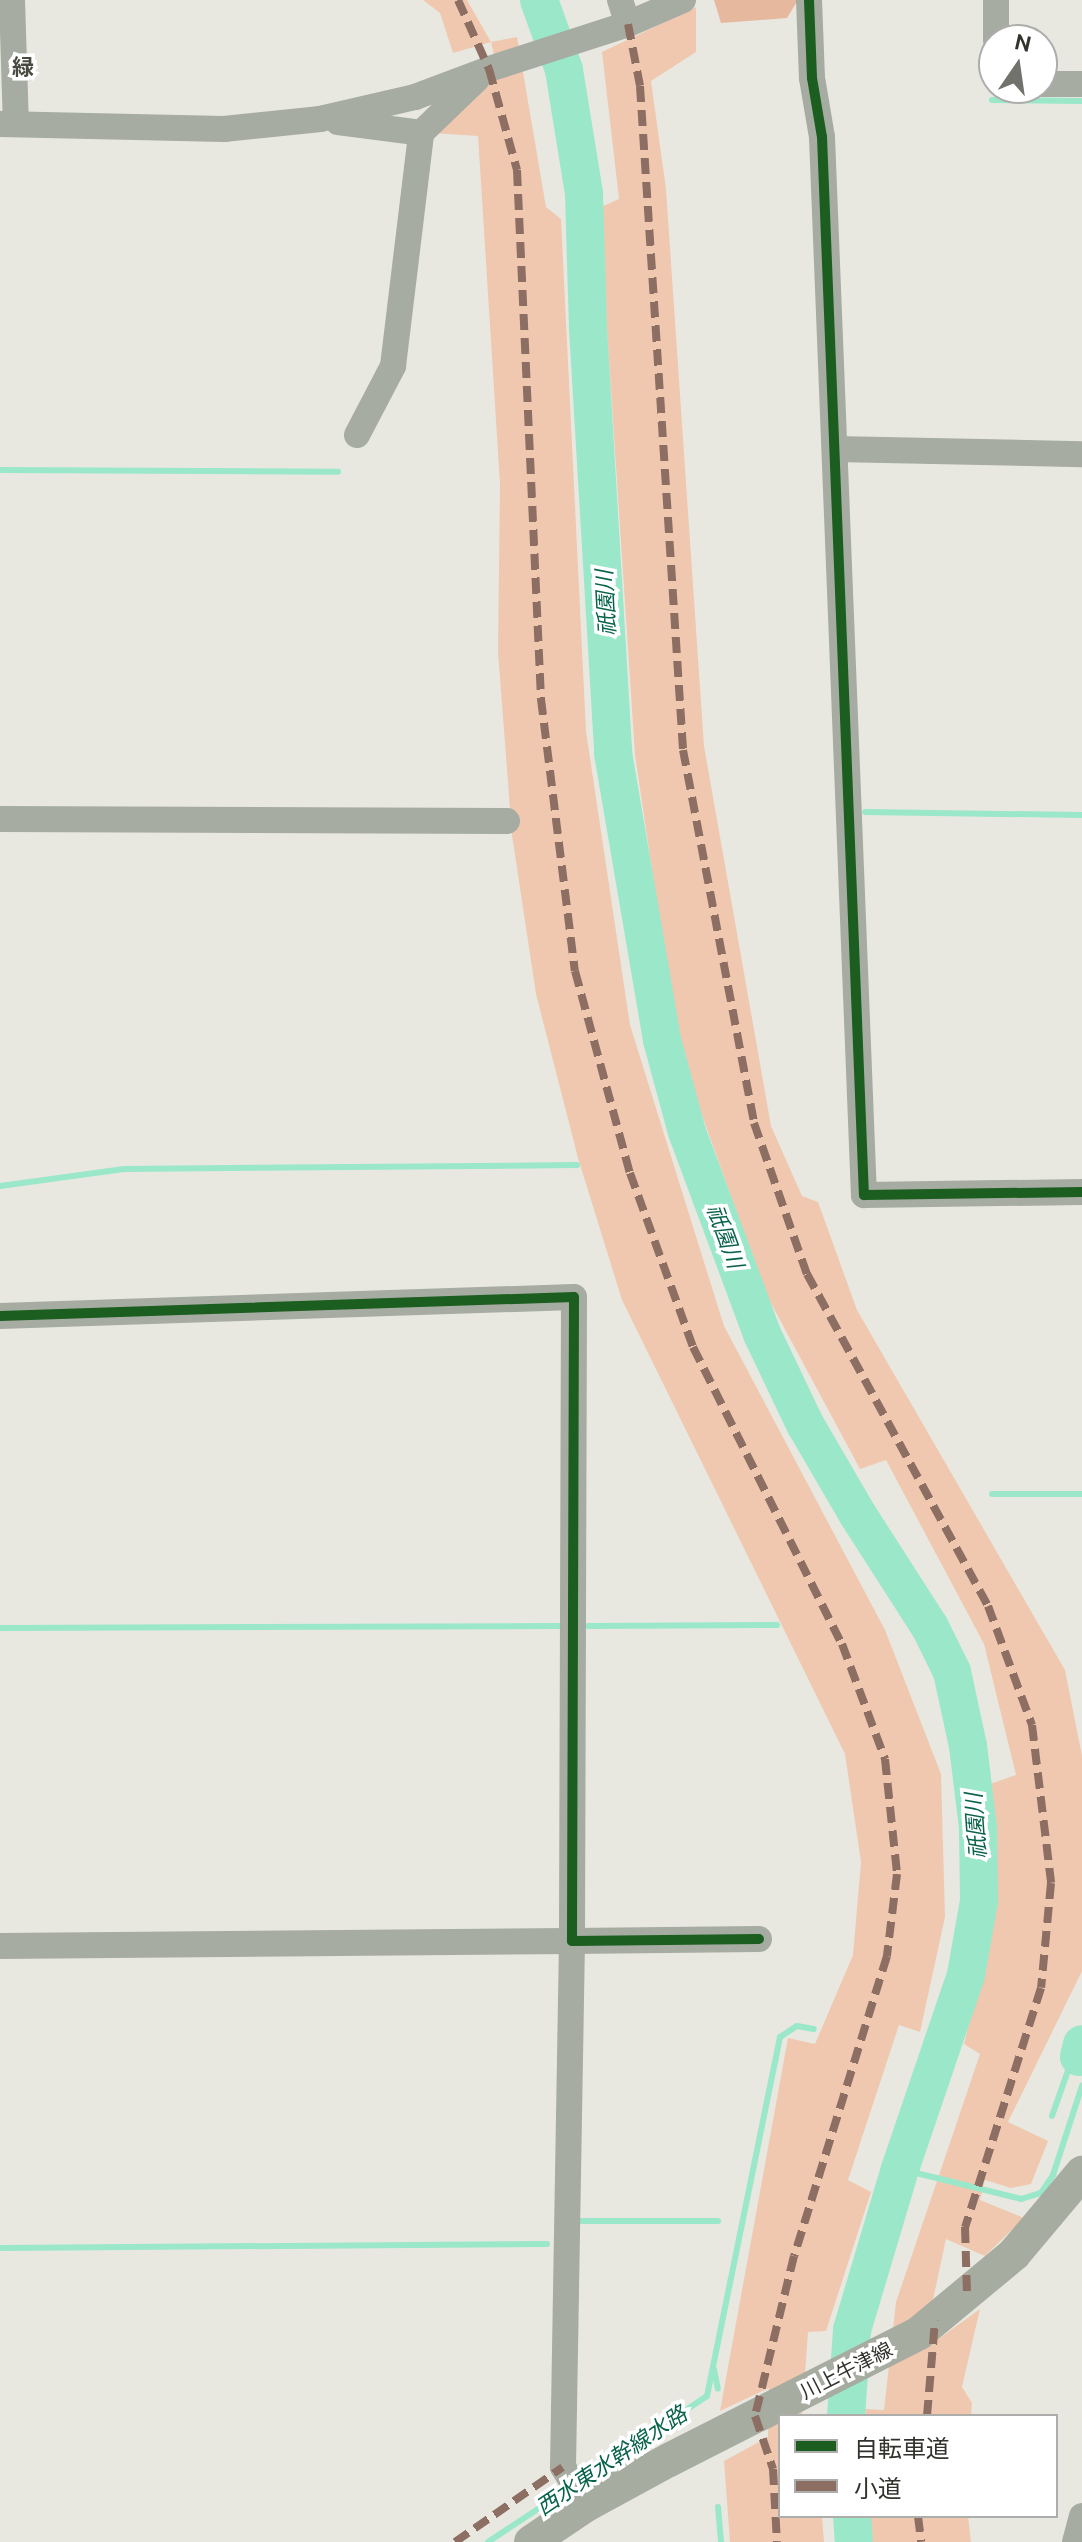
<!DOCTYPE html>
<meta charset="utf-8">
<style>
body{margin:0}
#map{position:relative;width:1082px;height:2542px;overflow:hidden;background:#e8e8e1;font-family:Ubuntu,"Noto Sans JP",sans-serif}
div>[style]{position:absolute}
.green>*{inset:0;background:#f0c8b0}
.forest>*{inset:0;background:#e6b99e}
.stream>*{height:6px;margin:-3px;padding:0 3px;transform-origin:3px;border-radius:3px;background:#9be7c9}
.river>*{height:38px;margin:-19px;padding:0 19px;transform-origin:19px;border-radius:19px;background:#9be7c9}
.minor>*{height:26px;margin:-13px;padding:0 13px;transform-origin:13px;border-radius:13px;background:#a6aca1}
.major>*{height:34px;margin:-17px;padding:0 17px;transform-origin:17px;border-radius:17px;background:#a7aca1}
.quiet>*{height:8px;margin-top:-4px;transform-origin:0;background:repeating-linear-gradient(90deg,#8d6e63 0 16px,transparent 0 24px)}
.cycleway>*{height:10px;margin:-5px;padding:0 5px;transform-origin:5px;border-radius:5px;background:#1b5e20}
span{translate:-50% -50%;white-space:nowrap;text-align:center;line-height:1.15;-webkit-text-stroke:7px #fff;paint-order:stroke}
.street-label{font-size:20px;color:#33332e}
.neighbourhood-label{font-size:22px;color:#494a3f;font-weight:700}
.water-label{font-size:22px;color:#09634b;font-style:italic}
.legend{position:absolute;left:778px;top:2414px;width:280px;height:104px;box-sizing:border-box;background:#fff;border:2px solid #adadab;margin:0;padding:10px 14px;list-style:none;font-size:24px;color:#33332e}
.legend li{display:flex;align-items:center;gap:16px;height:40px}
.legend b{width:40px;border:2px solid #adadab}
.north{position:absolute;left:978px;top:24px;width:80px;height:80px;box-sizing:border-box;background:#fff;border:2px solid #adadab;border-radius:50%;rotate:13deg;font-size:22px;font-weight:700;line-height:32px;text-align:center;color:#33332e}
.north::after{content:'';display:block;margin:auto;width:28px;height:36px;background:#72726d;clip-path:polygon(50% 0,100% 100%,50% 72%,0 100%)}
</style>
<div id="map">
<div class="green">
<div style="clip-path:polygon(423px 0,467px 0,491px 42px,517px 37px,546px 207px,561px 219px,586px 731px,630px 1025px,724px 1326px,885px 1630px,941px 1774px,945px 1917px,920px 2032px,899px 2025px,848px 2180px,871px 2192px,826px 2331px,808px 2332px,802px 2416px,780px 2416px,780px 2516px,822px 2516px,824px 2542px,730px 2542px,724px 2461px,768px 2437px,769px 2388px,720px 2411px,788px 2038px,815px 2044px,853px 1955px,861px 1862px,845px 1754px,622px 1300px,578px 1158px,536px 994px,512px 835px,498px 652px,500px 484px,478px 136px,432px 133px,499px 76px,491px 42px,453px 53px,440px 13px)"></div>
<div style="clip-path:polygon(696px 7px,696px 52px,651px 81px,666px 189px,704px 746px,771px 1126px,802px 1196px,818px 1202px,857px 1310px,1065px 1670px,1082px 1756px,1082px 1971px,1008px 2122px,1048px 2141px,1031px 2184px,1011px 2188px,985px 2180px,980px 2200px,1024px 2218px,985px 2256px,946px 2239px,922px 2351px,980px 2309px,962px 2387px,972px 2403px,971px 2416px,866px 2416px,865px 2409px,884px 2410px,896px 2302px,980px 2054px,964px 2044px,991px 1932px,990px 1784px,1016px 1775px,984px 1644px,886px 1460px,860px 1469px,766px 1294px,679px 1051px,635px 755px,599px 208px,619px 199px,602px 52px)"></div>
<div style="clip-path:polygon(869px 2516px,968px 2516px,971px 2542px,870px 2542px)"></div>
</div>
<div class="forest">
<div style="clip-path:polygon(714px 0,798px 0,787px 18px,721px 23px)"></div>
</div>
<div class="stream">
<div style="left:992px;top:100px;width:90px;rotate:0.6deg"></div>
<div style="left:0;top:470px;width:338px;rotate:0.3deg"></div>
<div style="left:865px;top:812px;width:217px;rotate:0.8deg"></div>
<div style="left:0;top:1186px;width:125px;rotate:-7.8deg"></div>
<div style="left:124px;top:1169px;width:453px;rotate:-0.5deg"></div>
<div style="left:992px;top:1494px;width:90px"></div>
<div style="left:588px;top:1626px;width:189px;rotate:-0.3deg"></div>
<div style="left:0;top:1628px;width:560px;rotate:-0.2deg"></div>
<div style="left:1052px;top:2116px;width:54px;rotate:-70.6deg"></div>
<div style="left:1070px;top:2065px;width:12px;rotate:-42deg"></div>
<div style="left:1079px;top:2057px;width:8px;rotate:67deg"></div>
<div style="left:900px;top:2169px;width:125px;rotate:13.9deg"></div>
<div style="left:1021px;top:2199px;width:21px;rotate:-17deg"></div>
<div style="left:1041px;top:2193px;width:22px;rotate:-56deg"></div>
<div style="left:1053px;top:2175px;width:94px;rotate:-72deg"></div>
<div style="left:580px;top:2221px;width:138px"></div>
<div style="left:0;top:2248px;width:547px;rotate:-0.42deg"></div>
<div style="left:714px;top:2369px;width:20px;rotate:79deg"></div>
<div style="left:581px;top:2480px;width:151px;rotate:-33.7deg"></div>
<div style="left:707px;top:2396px;width:366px;rotate:-78.5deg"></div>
<div style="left:780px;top:2037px;width:20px;rotate:-33deg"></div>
<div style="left:797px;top:2026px;width:17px;rotate:10deg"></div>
<div style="left:718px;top:2507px;width:35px;rotate:85deg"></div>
<div style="left:488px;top:2542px;width:96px;rotate:-33.5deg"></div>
</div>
<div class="river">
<div style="left:539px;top:0;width:74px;rotate:70.3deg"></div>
<div style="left:564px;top:70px;width:126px;rotate:80.8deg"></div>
<div style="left:584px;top:194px;width:134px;rotate:88.3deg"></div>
<div style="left:588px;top:328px;width:426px;rotate:86.6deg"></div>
<div style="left:613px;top:753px;width:291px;rotate:80.3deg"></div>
<div style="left:662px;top:1040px;width:95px;rotate:74.8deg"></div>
<div style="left:687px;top:1132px;width:215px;rotate:69.6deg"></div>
<div style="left:762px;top:1334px;width:100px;rotate:64.5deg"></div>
<div style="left:805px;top:1424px;width:105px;rotate:59.8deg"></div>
<div style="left:858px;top:1515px;width:133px;rotate:57.3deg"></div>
<div style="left:930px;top:1627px;width:50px;rotate:63.9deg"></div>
<div style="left:952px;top:1672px;width:76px;rotate:77.8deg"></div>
<div style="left:968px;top:1746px;width:83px;rotate:83deg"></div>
<div style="left:978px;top:1828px;width:73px;rotate:89.2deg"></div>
<div style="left:979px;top:1901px;width:75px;rotate:100deg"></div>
<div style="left:966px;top:1975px;width:205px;rotate:108.8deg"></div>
<div style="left:900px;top:2169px;width:168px;rotate:106.6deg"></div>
<div style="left:852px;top:2330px;width:86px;rotate:94deg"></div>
<div style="left:1079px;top:2057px;width:13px;rotate:-77deg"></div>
<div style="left:852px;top:2516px;width:26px;rotate:86deg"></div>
</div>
<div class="minor">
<div style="left:12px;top:0;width:124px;rotate:88.2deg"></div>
<div style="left:620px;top:0;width:25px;rotate:72deg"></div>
<div style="left:809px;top:0;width:78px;rotate:87.8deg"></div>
<div style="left:812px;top:78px;width:60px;rotate:80.4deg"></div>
<div style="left:822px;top:137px;width:1059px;rotate:87.73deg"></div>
<div style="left:864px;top:1195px;width:218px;rotate:-0.8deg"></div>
<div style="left:996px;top:40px;width:40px;rotate:-90deg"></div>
<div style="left:1042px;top:84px;width:40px"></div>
<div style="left:338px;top:122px;width:84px;rotate:7.5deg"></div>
<div style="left:421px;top:133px;width:78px;rotate:-44deg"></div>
<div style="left:0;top:124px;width:224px;rotate:1.3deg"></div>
<div style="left:224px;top:129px;width:97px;rotate:-5.9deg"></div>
<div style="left:320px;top:119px;width:98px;rotate:-13deg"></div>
<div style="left:415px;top:97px;width:79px;rotate:-20.7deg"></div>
<div style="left:489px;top:69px;width:146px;rotate:-17.9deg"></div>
<div style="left:628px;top:24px;width:60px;rotate:-23.6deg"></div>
<div style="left:357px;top:435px;width:78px;rotate:-62.4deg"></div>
<div style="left:393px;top:366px;width:235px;rotate:-83.1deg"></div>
<div style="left:835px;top:449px;width:247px;rotate:1.2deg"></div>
<div style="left:0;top:819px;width:507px;rotate:0.23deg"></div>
<div style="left:0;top:1316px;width:574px;rotate:-1.9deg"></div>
<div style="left:574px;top:1297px;width:644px;rotate:90.18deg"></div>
<div style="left:572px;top:1941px;width:187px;rotate:-0.6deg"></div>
<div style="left:0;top:1946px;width:572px;rotate:-0.5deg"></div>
<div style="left:572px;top:1941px;width:526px;rotate:90.98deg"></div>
<div style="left:563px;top:2467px;width:44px;rotate:58.8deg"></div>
<div style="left:1075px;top:2542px;width:27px;rotate:-75deg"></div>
</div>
<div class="major">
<div style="left:531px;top:2542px;width:66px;rotate:-33.9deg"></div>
<div style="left:586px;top:2505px;width:94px;rotate:-28.5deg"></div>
<div style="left:669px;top:2460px;width:280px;rotate:-26.9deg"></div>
<div style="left:919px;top:2333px;width:124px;rotate:-39.7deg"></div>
<div style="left:1014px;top:2254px;width:106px;rotate:-50deg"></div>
</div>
<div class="quiet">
<div style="left:458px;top:0;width:76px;rotate:65.8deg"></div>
<div style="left:489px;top:69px;width:105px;rotate:74.5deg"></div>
<div style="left:517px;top:170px;width:530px;rotate:87.4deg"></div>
<div style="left:541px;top:699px;width:274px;rotate:82.9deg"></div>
<div style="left:575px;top:971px;width:209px;rotate:74.8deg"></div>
<div style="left:630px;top:1173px;width:185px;rotate:70.1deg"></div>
<div style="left:693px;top:1347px;width:332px;rotate:63.4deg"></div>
<div style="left:842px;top:1644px;width:123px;rotate:69.5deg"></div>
<div style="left:885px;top:1759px;width:116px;rotate:84deg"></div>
<div style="left:897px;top:1874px;width:83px;rotate:97deg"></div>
<div style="left:887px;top:1956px;width:314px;rotate:107.2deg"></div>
<div style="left:794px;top:2256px;width:165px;rotate:103.7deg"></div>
<div style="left:755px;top:2416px;width:56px;rotate:71.2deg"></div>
<div style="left:773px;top:2469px;width:73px;rotate:86.9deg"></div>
<div style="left:628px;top:24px;width:63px;rotate:79deg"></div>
<div style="left:640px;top:86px;width:665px;rotate:86.29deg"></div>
<div style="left:683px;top:750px;width:380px;rotate:79.2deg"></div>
<div style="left:754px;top:1123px;width:160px;rotate:70.7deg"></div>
<div style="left:807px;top:1274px;width:378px;rotate:61.4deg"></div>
<div style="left:988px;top:1606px;width:127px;rotate:69.7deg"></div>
<div style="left:1032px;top:1725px;width:159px;rotate:83.1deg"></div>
<div style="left:1051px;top:1883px;width:105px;rotate:95.4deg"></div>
<div style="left:1041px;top:1988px;width:251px;rotate:107.6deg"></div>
<div style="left:965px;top:2227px;width:69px;rotate:88.3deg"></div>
<div style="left:927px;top:2416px;width:96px;rotate:-85.2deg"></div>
<div style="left:918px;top:2516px;width:26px;rotate:83deg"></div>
<div style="left:455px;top:2542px;width:131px;rotate:-34.8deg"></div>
</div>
<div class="cycleway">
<div style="left:809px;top:0;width:78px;rotate:87.8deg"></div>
<div style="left:812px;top:78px;width:60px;rotate:80.4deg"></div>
<div style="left:822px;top:137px;width:1059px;rotate:87.73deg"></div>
<div style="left:864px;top:1195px;width:218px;rotate:-0.8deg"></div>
<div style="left:0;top:1316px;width:574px;rotate:-1.9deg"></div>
<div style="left:574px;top:1297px;width:644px;rotate:90.18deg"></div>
<div style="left:572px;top:1941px;width:187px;rotate:-0.6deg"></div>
</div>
<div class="street-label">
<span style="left:846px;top:2370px;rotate:-27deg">川上牛津線</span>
</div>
<div class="neighbourhood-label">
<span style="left:23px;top:67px">緑</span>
</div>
<div class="water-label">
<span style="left:605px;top:603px;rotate:-93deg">祇園川</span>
<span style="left:726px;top:1236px;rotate:70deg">祇園川</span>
<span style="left:975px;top:1826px;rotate:-94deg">祇園川</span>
<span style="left:611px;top:2460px;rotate:-34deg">西水東水幹線水路</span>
</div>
<ul class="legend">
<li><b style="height:10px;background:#1b5e20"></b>自転車道</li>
<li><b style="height:10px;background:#8d6e63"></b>小道</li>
</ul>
<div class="north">N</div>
</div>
